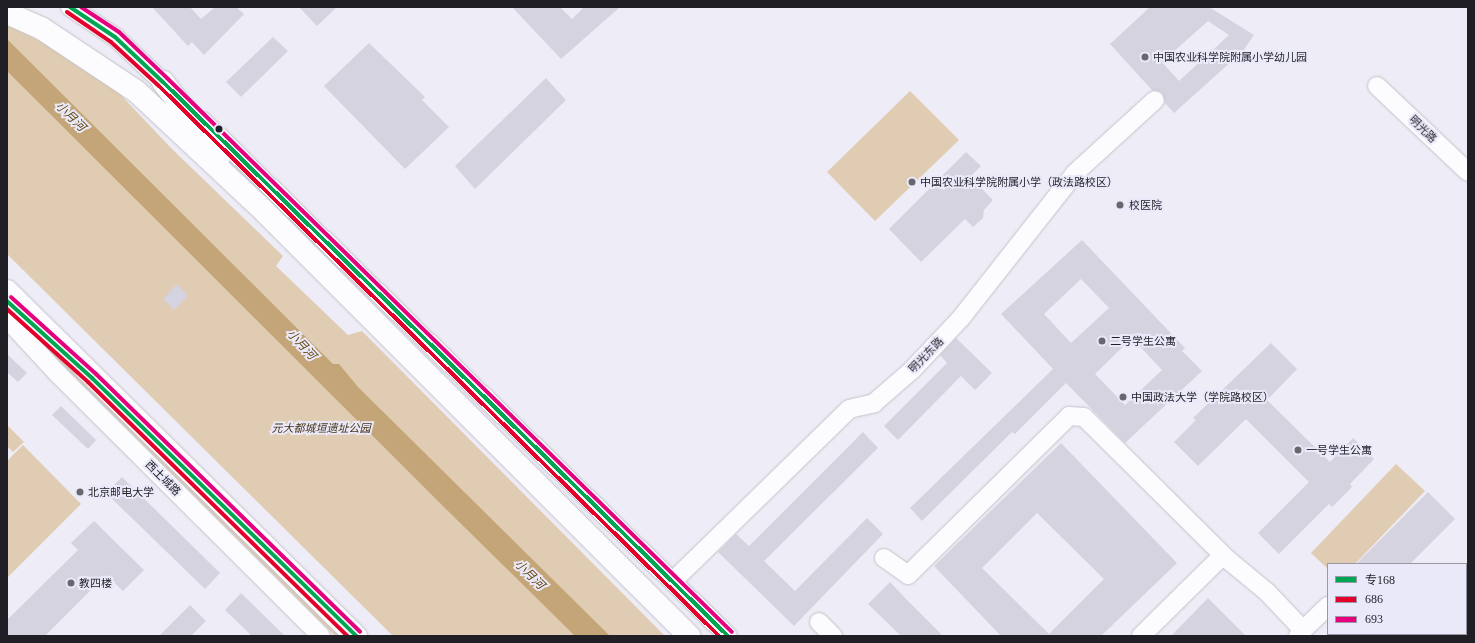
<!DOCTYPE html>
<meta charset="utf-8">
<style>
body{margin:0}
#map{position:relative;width:1475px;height:643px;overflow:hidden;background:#eeecf6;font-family:"Times New Roman","Noto Sans SC",serif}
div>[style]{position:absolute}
.green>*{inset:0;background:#e0ccb2}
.water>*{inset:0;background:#c3a577}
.building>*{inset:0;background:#d5d3e0}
.roads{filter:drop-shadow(0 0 1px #c4c3cb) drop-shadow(0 0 1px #c4c3cb)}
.minor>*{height:18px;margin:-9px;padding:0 9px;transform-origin:9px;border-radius:9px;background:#fcfcfe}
.highway>*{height:22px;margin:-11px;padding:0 11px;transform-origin:11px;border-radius:11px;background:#fcfcfe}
.bus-1>*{height:4px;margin:-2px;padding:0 2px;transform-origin:2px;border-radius:2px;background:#00a651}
.bus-2>*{height:4px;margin:-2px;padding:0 2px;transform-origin:2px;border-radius:2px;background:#e4002b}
.bus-3>*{height:4px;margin:-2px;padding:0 2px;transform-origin:2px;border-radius:2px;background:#e5007d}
.dots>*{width:11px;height:11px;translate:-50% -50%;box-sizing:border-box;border:2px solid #eae9f9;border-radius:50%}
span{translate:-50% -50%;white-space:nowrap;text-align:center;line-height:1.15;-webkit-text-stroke:4px #eae9f9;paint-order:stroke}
.poi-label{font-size:11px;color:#201f25}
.left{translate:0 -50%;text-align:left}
.street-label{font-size:11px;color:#201f25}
.park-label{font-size:11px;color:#453314;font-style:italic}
.water-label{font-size:12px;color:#664812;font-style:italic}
.frame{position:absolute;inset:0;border:8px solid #201f25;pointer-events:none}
.legend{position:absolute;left:1327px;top:563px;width:140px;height:72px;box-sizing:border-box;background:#eae9f9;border:1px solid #9998a4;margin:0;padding:5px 7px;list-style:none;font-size:12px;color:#201f25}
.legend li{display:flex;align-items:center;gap:8px;height:20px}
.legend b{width:20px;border:1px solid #9998a4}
</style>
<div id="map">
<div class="green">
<div style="clip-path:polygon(7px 25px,44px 43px,116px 90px,172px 149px,283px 256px,276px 266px,348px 335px,362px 331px,665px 636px,393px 636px,7px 254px)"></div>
<div style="clip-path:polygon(910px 91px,959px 140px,875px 221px,827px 172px)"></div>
<div style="clip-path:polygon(33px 335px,38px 335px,343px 636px,335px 636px)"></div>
<div style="clip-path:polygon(7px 425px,24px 442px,13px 452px,7px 446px)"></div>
<div style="clip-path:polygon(23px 445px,81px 504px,7px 578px,7px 461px)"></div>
<div style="clip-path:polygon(1396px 464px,1425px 491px,1355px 564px,1328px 564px,1328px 569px,1311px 553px)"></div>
</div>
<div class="water">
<div style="clip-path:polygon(7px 39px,333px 364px,339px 364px,358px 387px,610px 636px,575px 636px,447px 510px,7px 71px)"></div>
</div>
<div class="building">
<div style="clip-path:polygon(152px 7px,190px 7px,201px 19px,215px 7px,236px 7px,244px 14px,204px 55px,192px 42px,188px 46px)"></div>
<div style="clip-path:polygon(299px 7px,337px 7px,317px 26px)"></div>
<div style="clip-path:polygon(512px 7px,560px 7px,572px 19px,584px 7px,620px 7px,561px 59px)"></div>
<div style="clip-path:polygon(evenodd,1150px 7px,1209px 7px,1254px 35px,1243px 51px,1174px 113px,1165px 103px,1162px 93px,1152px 90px,1110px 44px,1150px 7px,1208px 21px,1229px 35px,1179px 81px,1162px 62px,1208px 21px)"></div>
<div style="clip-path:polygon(273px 37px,288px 51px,241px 97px,226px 82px)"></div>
<div style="clip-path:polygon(369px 43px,425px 97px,422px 100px,449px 127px,405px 169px,324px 86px)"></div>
<div style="clip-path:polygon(546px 78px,566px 100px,475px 189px,455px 166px)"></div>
<div style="clip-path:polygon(966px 152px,981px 166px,970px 177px,993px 200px,984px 210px,983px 218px,973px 227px,965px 219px,921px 262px,889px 229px)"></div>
<div style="clip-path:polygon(evenodd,1082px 240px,1185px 348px,1182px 351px,1202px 371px,1125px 443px,1066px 383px,1015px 434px,1012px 432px,922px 521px,910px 508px,1053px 369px,1001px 314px,1082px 240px,1081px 279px,1109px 308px,1071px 343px,1044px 314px,1081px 279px,1082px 240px,1132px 338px,1162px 370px,1125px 405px,1095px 374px,1132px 338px)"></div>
<div style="clip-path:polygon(177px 284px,188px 296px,174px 310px,163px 299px)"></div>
<div style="clip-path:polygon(956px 338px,992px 373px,975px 390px,961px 376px,898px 440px,884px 426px,947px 363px,940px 355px)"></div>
<div style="clip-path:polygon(1271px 343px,1297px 369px,1267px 400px,1330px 462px,1353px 438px,1374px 459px,1350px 484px,1352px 487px,1332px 507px,1329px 504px,1279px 554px,1258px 533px,1309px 482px,1246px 419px,1198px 466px,1174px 442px,1196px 420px,1193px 418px)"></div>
<div style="clip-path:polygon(7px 354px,27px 373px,18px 382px,7px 372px)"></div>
<div style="clip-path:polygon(61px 406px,96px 440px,88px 449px,52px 415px)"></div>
<div style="clip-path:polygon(863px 432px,878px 448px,764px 561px,795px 591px,867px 518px,883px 534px,794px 626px,718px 552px,736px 534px,749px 546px)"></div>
<div style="clip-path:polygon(evenodd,1061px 443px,1177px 563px,1101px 636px,1001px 636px,934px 566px,1061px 443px,1037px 513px,1104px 579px,1049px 634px,982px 568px,1037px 513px)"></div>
<div style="clip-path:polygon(122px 477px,220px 573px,205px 589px,106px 493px)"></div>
<div style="clip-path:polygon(1428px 492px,1455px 519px,1410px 564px,1356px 564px)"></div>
<div style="clip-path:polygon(94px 521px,144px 570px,123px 591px,106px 575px,45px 636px,7px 636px,7px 620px,78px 550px,71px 543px)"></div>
<div style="clip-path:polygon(890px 582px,906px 599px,943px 636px,901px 636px,868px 604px)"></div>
<div style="clip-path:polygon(241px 593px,285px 636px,252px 636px,225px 610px)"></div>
<div style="clip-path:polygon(1208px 598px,1246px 636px,1171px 636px)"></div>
<div style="clip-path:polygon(190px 605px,206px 621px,191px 636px,159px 636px)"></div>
</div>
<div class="roads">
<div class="minor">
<div style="left:70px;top:7px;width:54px;rotate:33.7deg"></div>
<div style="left:115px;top:37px;width:79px;rotate:43.5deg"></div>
<div style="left:1377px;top:86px;width:125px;rotate:43.4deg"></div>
<div style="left:203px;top:121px;width:735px;rotate:44.45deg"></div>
<div style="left:7px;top:319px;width:75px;rotate:47.2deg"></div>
<div style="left:58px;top:374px;width:371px;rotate:44.9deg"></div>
<div style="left:884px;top:558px;width:29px;rotate:35deg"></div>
<div style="left:908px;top:575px;width:226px;rotate:-44.6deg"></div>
<div style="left:1069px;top:416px;width:15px;rotate:4deg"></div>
<div style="left:1084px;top:417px;width:202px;rotate:44.8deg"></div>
<div style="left:1227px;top:559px;width:52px;rotate:39.5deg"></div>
<div style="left:1267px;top:592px;width:52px;rotate:46.5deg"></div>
<div style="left:1303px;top:630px;width:8px;rotate:130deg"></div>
<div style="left:673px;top:581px;width:246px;rotate:-44.3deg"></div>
<div style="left:849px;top:409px;width:26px;rotate:-13deg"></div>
<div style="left:874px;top:403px;width:50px;rotate:-41deg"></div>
<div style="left:912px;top:370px;width:71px;rotate:-46.7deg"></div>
<div style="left:961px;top:318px;width:184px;rotate:-51.8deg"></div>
<div style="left:1075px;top:173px;width:108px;rotate:-42.4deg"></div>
<div style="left:819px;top:622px;width:20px;rotate:45deg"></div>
<div style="left:1303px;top:630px;width:35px;rotate:-44deg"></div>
<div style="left:1141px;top:636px;width:115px;rotate:-44.6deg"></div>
</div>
<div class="highway">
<div style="left:7px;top:13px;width:37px;rotate:24deg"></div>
<div style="left:41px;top:28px;width:114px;rotate:33.6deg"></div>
<div style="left:136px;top:91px;width:167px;rotate:43.1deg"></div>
<div style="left:258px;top:205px;width:610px;rotate:45deg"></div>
<div style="left:163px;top:82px;width:93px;rotate:52.4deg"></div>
<div style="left:7px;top:291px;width:491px;rotate:44.7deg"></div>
</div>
</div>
<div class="bus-1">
<div style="left:70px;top:7px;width:54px;rotate:33.7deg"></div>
<div style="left:115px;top:37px;width:66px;rotate:43.2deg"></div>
<div style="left:163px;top:82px;width:791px;rotate:44.44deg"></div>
<div style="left:7px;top:301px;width:115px;rotate:42.2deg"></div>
<div style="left:92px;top:378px;width:369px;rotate:44.3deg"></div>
</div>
<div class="bus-2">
<div style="left:67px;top:12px;width:53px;rotate:34.3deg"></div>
<div style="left:111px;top:42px;width:65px;rotate:42.5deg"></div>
<div style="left:159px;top:86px;width:785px;rotate:44.48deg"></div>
<div style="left:7px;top:309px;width:109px;rotate:42deg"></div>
<div style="left:88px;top:382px;width:363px;rotate:44.4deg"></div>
</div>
<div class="bus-3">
<div style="left:81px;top:7px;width:45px;rotate:33.3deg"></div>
<div style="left:119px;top:32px;width:66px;rotate:43.8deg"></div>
<div style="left:167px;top:78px;width:791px;rotate:44.44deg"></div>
<div style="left:11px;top:297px;width:115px;rotate:42.2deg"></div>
<div style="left:96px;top:374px;width:369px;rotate:44.3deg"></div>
</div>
<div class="dots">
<div style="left:1145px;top:57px;background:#68676e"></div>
<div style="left:219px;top:129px;background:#201f25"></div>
<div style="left:912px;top:182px;background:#68676e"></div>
<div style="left:1120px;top:205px;background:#68676e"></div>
<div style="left:1102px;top:341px;background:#68676e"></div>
<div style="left:1123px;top:397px;background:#68676e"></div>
<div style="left:1298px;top:450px;background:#68676e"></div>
<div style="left:80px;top:492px;background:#68676e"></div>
<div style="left:71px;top:583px;background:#68676e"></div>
</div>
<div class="poi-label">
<span class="left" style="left:1153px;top:57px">中国农业科学院附属小学幼儿园</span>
<span class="left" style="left:920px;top:182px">中国农业科学院附属小学（政法路校区）</span>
<span class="left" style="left:1129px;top:205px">校医院</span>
<span class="left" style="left:1110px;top:341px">二号学生公寓</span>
<span class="left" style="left:1131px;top:397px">中国政法大学（学院路校区）</span>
<span class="left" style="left:1306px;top:450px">一号学生公寓</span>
<span class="left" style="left:88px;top:492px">北京邮电大学</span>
<span class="left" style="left:79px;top:583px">教四楼</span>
</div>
<div class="street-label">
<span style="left:1423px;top:129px;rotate:44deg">明光路</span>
<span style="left:926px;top:355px;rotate:-46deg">明光东路</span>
<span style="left:163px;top:478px;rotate:45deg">西土城路</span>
</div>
<div class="park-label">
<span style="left:321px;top:428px">元大都城垣遗址公园</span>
</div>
<div class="water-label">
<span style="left:70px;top:117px;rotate:44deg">小月河</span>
<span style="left:301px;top:345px;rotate:47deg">小月河</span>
<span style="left:529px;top:575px;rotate:44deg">小月河</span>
</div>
<div class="frame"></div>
<ul class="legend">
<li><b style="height:5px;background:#00a651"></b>专168</li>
<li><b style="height:5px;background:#e4002b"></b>686</li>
<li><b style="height:5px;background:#e5007d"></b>693</li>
</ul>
</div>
